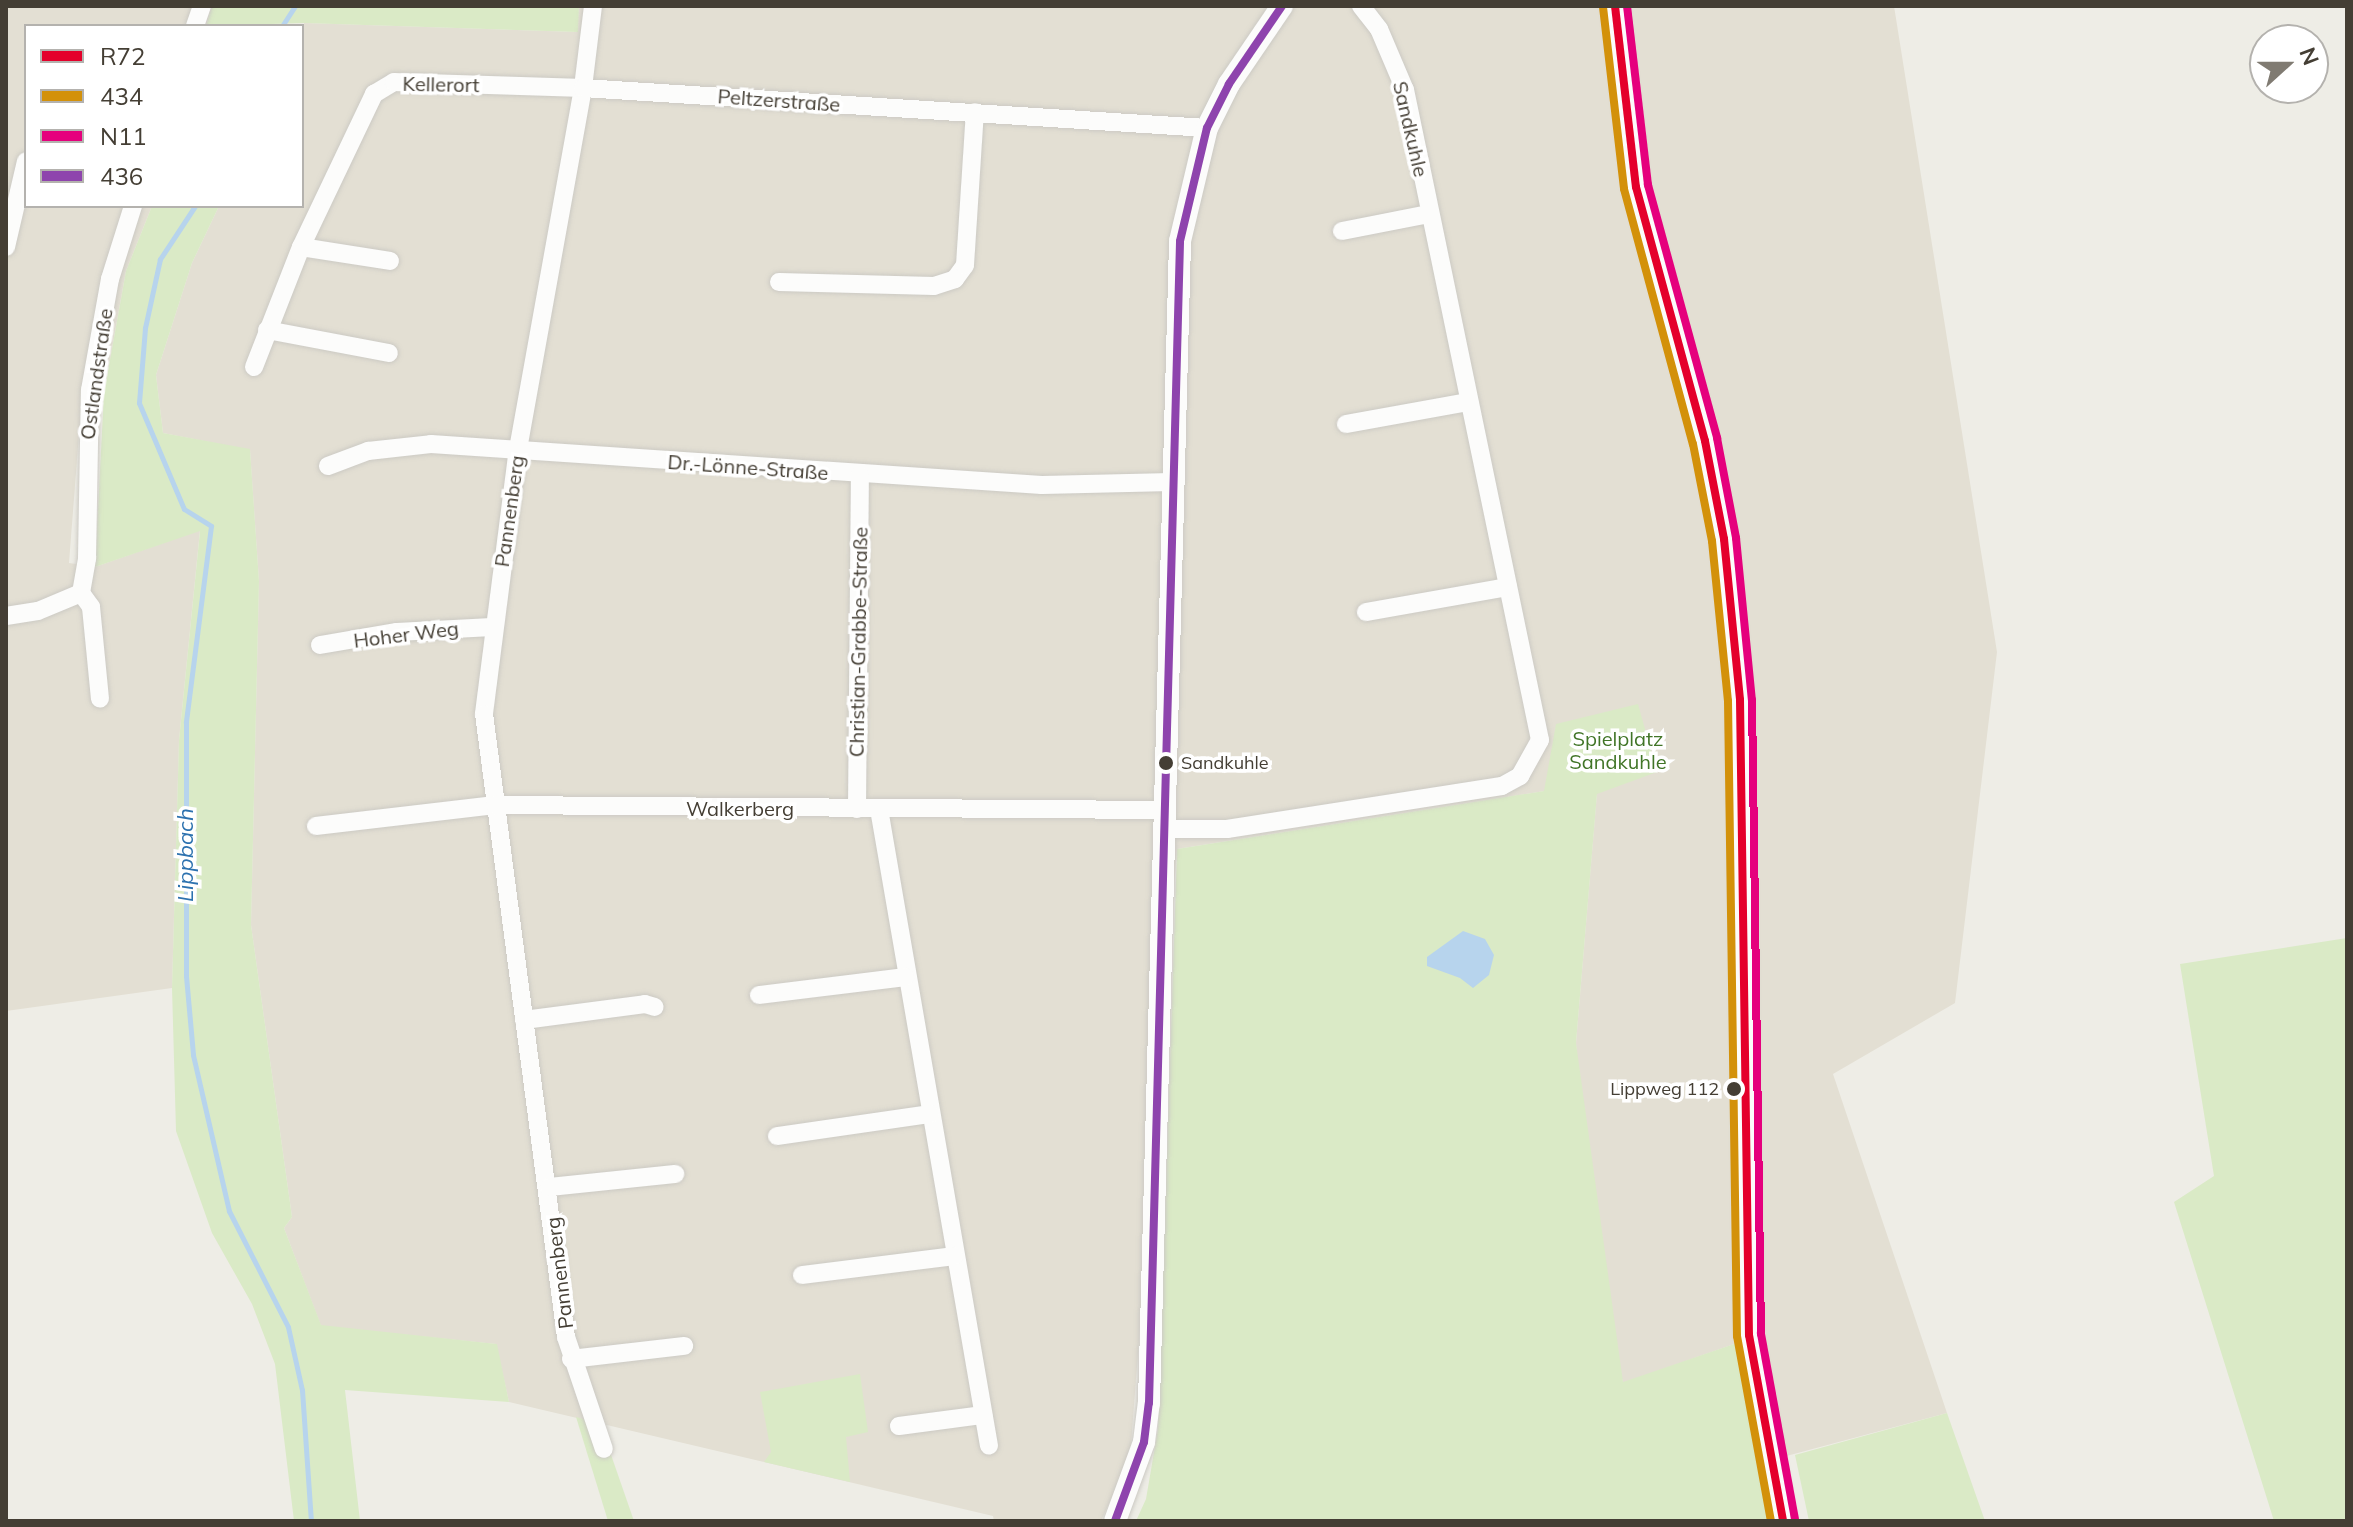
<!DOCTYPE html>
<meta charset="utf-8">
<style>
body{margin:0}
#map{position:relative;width:2353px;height:1527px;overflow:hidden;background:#eeede6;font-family:Mulish,sans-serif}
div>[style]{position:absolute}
.residential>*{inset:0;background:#e3dfd3}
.green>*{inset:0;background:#daeac6}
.water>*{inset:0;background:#b7d4ed}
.stream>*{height:5px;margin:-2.5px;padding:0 2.5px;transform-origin:2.5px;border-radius:2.5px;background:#b7d4ed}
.roads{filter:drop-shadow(0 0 2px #cccac4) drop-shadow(0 0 2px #cccac4)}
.minor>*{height:18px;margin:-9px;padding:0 9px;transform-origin:9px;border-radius:9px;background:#fcfcfb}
.tertiary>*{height:22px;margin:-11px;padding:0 11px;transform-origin:11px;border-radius:11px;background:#fcfcfb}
.bus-1>*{height:8px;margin:-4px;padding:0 4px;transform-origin:4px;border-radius:4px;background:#e4002b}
.bus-2>*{height:8px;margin:-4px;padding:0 4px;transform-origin:4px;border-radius:4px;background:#d3910a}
.bus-3>*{height:8px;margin:-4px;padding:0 4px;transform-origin:4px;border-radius:4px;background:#e5007d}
.bus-4>*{height:8px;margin:-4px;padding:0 4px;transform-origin:4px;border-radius:4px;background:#8e44ad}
.dots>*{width:22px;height:22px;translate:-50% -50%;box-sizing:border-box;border:4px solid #fff;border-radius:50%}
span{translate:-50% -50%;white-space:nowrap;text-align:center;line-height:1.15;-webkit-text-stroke:7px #fff;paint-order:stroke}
.bus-label{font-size:18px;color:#443e34}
.left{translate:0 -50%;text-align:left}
.right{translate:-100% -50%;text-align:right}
.street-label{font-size:20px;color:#443e34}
.park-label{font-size:20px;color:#417527}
.water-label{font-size:22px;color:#2d72af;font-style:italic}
.frame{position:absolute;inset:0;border:8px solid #443e34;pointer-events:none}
.legend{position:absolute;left:24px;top:24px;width:280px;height:184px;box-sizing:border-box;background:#fff;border:2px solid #b4b2ae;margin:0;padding:10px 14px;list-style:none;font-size:24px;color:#443e34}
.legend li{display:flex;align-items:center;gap:16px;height:40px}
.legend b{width:40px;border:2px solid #b4b2ae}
.north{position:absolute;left:2249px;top:24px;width:80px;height:80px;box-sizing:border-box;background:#fff;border:2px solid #b4b2ae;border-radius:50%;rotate:69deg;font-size:22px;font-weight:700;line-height:32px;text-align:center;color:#443e34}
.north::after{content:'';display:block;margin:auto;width:28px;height:36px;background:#807b72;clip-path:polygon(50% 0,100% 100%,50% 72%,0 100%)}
</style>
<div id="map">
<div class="residential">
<div style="clip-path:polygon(6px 6px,212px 6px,206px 26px,26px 26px,26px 206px,152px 206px,126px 271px,104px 393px,82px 395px,69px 563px,95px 567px,200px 530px,179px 740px,172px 988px,6px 1011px)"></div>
<div style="clip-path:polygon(579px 6px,1894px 6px,1997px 652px,1955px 1003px,1833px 1074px,1947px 1413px,1760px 1463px,1737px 1343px,1623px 1383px,1589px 1242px,1576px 1043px,1597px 793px,1545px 791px,1177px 849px,1130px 1457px,1101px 1521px,994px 1521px,993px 1516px,509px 1402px,496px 1344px,321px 1326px,284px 1228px,292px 1217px,251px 925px,259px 581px,250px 450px,163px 433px,156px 375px,192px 263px,219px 206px,302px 206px,304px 23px,577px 32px)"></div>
</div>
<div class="green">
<div style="clip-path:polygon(212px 6px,579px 6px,578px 32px,304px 23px,206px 26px)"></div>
<div style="clip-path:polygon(152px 206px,219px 206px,192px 263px,156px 375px,163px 433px,250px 449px,259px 581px,251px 925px,292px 1217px,284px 1228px,321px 1325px,497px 1344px,509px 1402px,345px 1390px,360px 1521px,294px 1521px,275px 1364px,252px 1304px,212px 1233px,176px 1131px,172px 988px,179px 740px,200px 531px,95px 567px,104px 393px,126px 271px)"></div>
<div style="clip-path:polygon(1638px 704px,1657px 772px,1597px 794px,1576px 1043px,1623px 1382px,1737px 1343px,1772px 1521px,1136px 1521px,1146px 1499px,1158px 1429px,1177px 849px,1544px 791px,1556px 724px)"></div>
<div style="clip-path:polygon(2347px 938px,2347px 1521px,2274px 1521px,2174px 1202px,2214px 1176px,2180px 964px)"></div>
<div style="clip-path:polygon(860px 1374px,868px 1432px,846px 1437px,850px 1482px,764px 1462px,771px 1452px,760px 1392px)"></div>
<div style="clip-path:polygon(1947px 1413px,1985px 1521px,1809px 1521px,1795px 1455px)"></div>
<div style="clip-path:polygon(576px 1417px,600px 1423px,634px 1521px,608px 1521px)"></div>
</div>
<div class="water">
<div style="clip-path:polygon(1463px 931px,1485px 939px,1494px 955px,1489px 975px,1473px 988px,1460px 978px,1427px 966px,1427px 957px)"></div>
</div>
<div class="stream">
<div style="left:282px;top:26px;width:24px;rotate:-57deg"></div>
<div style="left:195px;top:206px;width:64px;rotate:123.4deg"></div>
<div style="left:160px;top:259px;width:71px;rotate:102.3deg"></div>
<div style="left:145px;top:328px;width:75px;rotate:94.6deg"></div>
<div style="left:139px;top:403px;width:115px;rotate:67deg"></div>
<div style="left:184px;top:509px;width:32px;rotate:32deg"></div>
<div style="left:211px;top:526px;width:198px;rotate:97.3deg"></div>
<div style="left:186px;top:722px;width:254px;rotate:90deg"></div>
<div style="left:186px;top:976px;width:79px;rotate:84.9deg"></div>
<div style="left:193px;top:1055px;width:160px;rotate:77deg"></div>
<div style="left:229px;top:1211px;width:130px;rotate:63deg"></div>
<div style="left:288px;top:1327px;width:65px;rotate:77.5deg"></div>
<div style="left:302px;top:1390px;width:131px;rotate:86.1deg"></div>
</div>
<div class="roads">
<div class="minor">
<div style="left:593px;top:6px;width:83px;rotate:97deg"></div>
<div style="left:583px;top:88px;width:366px;rotate:100.2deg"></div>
<div style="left:518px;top:448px;width:268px;rotate:97.3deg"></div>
<div style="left:484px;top:714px;width:628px;rotate:82.5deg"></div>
<div style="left:566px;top:1337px;width:118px;rotate:71.3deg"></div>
<div style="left:195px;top:26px;width:21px;rotate:-71deg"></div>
<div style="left:1342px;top:231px;width:89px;rotate:-11.1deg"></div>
<div style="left:6px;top:247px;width:88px;rotate:-76.9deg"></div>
<div style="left:301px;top:247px;width:90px;rotate:8.9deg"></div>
<div style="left:779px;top:282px;width:155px;rotate:1.5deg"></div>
<div style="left:934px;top:286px;width:22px;rotate:-18deg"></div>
<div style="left:955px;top:279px;width:17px;rotate:-54deg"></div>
<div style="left:965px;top:265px;width:153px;rotate:-86.3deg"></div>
<div style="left:267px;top:330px;width:124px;rotate:10.7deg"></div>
<div style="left:254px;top:367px;width:129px;rotate:-68.6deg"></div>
<div style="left:301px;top:247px;width:170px;rotate:-64.5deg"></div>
<div style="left:374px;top:94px;width:23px;rotate:-31deg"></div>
<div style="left:394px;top:82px;width:189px;rotate:1.8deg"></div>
<div style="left:583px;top:88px;width:625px;rotate:3.67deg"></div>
<div style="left:1346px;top:424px;width:124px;rotate:-10.2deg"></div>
<div style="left:328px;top:466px;width:43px;rotate:-20.6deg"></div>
<div style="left:368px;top:451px;width:63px;rotate:-6.3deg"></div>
<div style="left:431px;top:444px;width:612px;rotate:3.84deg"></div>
<div style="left:1042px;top:485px;width:130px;rotate:-1.3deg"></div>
<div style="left:81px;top:593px;width:17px;rotate:54deg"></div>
<div style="left:91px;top:607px;width:92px;rotate:84.4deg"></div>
<div style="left:1366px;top:612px;width:144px;rotate:-10deg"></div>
<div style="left:6px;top:616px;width:32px;rotate:-9deg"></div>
<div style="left:38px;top:611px;width:47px;rotate:-22.7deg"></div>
<div style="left:81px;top:593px;width:36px;rotate:-80deg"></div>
<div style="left:87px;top:558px;width:168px;rotate:-89deg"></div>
<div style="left:90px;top:390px;width:113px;rotate:-79.8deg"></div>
<div style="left:110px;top:279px;width:77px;rotate:-72.5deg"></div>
<div style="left:320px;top:645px;width:78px;rotate:-9.6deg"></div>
<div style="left:397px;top:632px;width:95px;rotate:-3deg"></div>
<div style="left:857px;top:809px;width:334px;rotate:-89.5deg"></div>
<div style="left:879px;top:809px;width:646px;rotate:80.2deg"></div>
<div style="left:316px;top:826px;width:180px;rotate:-6.7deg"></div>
<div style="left:495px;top:805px;width:669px;rotate:0.43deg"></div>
<div style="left:1163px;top:829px;width:64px"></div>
<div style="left:1227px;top:829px;width:278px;rotate:-8.9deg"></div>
<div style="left:1502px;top:786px;width:21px;rotate:-29deg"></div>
<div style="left:1520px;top:776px;width:41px;rotate:-60.9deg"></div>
<div style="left:1540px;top:740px;width:664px;rotate:-101.73deg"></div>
<div style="left:1405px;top:90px;width:66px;rotate:-113.1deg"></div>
<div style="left:1379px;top:29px;width:29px;rotate:-128deg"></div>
<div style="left:759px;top:995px;width:147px;rotate:-7deg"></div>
<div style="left:524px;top:1020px;width:122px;rotate:-7.5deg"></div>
<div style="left:645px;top:1004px;width:10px;rotate:17deg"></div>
<div style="left:777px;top:1136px;width:155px;rotate:-8.2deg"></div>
<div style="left:549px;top:1187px;width:127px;rotate:-5.9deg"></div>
<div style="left:802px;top:1275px;width:153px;rotate:-7.1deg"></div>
<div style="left:571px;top:1359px;width:114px;rotate:-6.6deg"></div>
<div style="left:899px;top:1426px;width:85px;rotate:-7.5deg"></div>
</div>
<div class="tertiary">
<div style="left:1615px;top:6px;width:182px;rotate:83.4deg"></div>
<div style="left:1636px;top:187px;width:263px;rotate:74.8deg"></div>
<div style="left:1705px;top:441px;width:100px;rotate:79deg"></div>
<div style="left:1724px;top:539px;width:162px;rotate:84.3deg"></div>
<div style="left:1740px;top:700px;width:635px;rotate:89.19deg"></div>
<div style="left:1749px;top:1335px;width:189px;rotate:79.6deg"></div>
<div style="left:1115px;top:1521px;width:84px;rotate:-69.8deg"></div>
<div style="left:1144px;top:1442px;width:39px;rotate:-83deg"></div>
<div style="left:1149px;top:1403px;width:1162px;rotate:-88.47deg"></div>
<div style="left:1180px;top:241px;width:116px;rotate:-76.6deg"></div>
<div style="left:1207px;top:128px;width:49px;rotate:-63.4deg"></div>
<div style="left:1229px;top:84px;width:94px;rotate:-55.8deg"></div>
</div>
</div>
<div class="bus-1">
<div style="left:1615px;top:6px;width:182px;rotate:83.4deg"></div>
<div style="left:1636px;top:187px;width:263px;rotate:74.8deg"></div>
<div style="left:1705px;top:441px;width:100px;rotate:79deg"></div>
<div style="left:1724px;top:539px;width:162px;rotate:84.3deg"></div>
<div style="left:1740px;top:700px;width:635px;rotate:89.19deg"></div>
<div style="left:1749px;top:1335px;width:189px;rotate:79.6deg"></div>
</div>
<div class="bus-2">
<div style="left:1603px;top:7px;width:183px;rotate:83.4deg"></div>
<div style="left:1624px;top:189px;width:264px;rotate:74.9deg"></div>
<div style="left:1693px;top:444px;width:99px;rotate:78.9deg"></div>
<div style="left:1712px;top:541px;width:161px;rotate:84.3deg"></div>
<div style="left:1728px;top:701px;width:635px;rotate:89.19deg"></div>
<div style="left:1737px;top:1336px;width:188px;rotate:79.6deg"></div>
</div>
<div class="bus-3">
<div style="left:1627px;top:6px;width:180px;rotate:83.3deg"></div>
<div style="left:1648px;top:185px;width:262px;rotate:74.7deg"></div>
<div style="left:1717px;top:438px;width:102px;rotate:79.2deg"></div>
<div style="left:1736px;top:538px;width:163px;rotate:84.4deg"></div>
<div style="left:1752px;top:700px;width:634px;rotate:89.19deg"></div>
<div style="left:1761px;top:1334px;width:188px;rotate:79.6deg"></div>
</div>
<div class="bus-4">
<div style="left:1115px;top:1521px;width:84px;rotate:-69.8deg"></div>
<div style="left:1144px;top:1442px;width:39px;rotate:-83deg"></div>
<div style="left:1149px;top:1403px;width:1162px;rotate:-88.47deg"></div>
<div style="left:1180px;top:241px;width:116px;rotate:-76.6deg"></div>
<div style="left:1207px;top:128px;width:49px;rotate:-63.4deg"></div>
<div style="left:1229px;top:84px;width:94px;rotate:-55.8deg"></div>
</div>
<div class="dots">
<div style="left:1166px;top:763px;background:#443e34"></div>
<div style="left:1734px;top:1089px;background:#443e34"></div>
</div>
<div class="bus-label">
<span class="left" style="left:1181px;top:763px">Sandkuhle</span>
<span class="right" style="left:1719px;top:1089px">Lippweg 112</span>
</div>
<div class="street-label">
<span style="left:441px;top:84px;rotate:1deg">Kellerort</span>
<span style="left:779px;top:100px;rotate:4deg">Peltzerstraße</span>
<span style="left:1411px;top:129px;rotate:77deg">Sandkuhle</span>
<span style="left:96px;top:374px;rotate:-82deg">Ostlandstraße</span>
<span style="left:748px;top:467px;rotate:4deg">Dr.-Lönne-Straße</span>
<span style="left:509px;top:511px;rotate:-82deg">Pannenberg</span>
<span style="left:406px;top:634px;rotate:-7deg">Hoher Weg</span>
<span style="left:858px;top:642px;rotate:-89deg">Christian-Grabbe-Straße</span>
<span style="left:740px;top:808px">Walkerberg</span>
<span style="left:559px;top:1273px;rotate:-97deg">Pannenberg</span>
</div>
<div class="park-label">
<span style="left:1618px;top:750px">Spielplatz<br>Sandkuhle</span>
</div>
<div class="water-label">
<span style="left:186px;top:855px;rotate:-90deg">Lippbach</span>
</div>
<div class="frame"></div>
<ul class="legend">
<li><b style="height:10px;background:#e4002b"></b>R72</li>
<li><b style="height:10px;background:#d3910a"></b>434</li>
<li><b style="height:10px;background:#e5007d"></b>N11</li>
<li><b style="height:10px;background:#8e44ad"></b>436</li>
</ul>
<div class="north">N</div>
</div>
